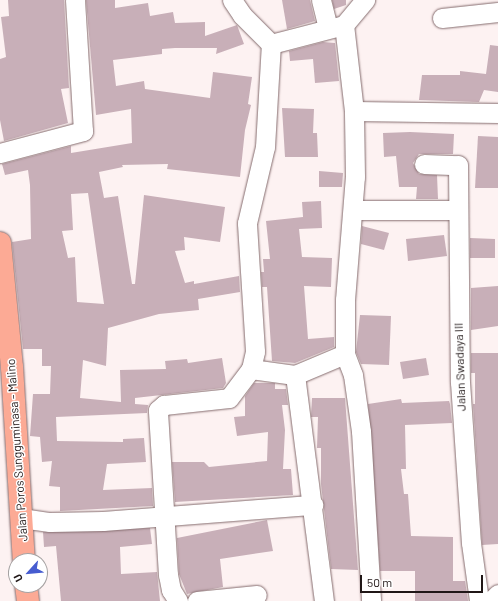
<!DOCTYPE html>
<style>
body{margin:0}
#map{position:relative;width:498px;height:601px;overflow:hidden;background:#fdf2f2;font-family:Barlow,sans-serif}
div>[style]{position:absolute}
.building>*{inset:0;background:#c8afb8}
.roads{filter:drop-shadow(0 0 1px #856c6e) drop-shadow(0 0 1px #856c6e)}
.minor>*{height:19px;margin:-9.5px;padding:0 9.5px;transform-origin:9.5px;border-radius:9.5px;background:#fff}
.primary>*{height:22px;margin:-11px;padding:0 11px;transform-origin:11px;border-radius:11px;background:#fcaa95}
span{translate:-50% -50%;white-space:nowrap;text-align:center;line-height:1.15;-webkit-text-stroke:3px #fff;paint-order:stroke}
.street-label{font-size:12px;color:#201717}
.north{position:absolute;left:8px;top:553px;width:40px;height:40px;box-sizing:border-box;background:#fff;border:1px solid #a6a2a2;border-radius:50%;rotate:243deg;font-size:11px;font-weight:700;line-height:16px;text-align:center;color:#201717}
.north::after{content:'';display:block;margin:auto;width:14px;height:18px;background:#465cd0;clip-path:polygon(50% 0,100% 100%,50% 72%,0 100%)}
.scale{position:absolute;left:360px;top:575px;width:123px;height:18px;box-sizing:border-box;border:2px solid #201717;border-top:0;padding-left:5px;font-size:12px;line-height:14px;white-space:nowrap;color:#201717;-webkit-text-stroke:3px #fff;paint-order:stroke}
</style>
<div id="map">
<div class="building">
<div style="clip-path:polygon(8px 0,64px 0,69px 88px,61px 89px,68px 123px,4px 141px,0 120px,0 59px,6px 57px,1px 17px,9px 16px)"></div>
<div style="clip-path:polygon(evenodd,86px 0,115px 0,115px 8px,148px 3px,150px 16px,173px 12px,175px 23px,205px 22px,205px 36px,237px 25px,244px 44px,216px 54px,217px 48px,175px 48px,162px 49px,162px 54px,113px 60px,116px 86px,144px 81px,145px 89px,210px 98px,213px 72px,252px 77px,248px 104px,251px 105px,245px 130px,240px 177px,167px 169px,168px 164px,122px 165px,123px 167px,99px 172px,104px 198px,118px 196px,132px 284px,135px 284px,144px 195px,225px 207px,220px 242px,184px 237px,185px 250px,175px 251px,185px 283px,194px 281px,194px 284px,239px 276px,240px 292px,198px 299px,199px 310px,159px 314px,108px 328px,106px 366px,83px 360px,80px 398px,121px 402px,120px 370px,166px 369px,165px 361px,187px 359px,188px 363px,222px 358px,226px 383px,223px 388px,135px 398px,135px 404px,148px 405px,147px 413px,56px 417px,57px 441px,123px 442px,123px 439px,144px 438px,146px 462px,107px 464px,103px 490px,152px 488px,153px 506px,60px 511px,60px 487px,49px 486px,52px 461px,42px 462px,40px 437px,30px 436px,33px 394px,50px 394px,51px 366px,42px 366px,42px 349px,23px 349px,12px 242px,31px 239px,30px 185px,28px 170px,5px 175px,2px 164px,71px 146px,71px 153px,132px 143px,131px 109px,96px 115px,86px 0,88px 193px,104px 304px,77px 302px,75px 257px,68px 258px,62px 231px,73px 230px,71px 194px,88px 193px)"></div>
<div style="clip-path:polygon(282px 0,310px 0,315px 21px,287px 29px)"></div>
<div style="clip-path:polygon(332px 0,346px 0,346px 5px,334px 9px)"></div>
<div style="clip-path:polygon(323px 42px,335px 43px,339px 81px,315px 83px,313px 59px,290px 61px,289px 51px)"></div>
<div style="clip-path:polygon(490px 45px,498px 46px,498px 92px,484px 90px,479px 102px,419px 100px,422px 75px,460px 75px,460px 71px,486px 74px)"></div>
<div style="clip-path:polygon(282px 108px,314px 109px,313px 133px,317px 133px,318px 157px,285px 157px)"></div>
<div style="clip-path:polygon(410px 132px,454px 134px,453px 154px,419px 154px,413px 163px,419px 174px,437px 175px,438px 199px,416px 199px,417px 187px,399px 187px,396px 156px,384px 157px,383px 133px)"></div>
<div style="clip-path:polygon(478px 136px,498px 137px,498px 188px,475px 188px)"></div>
<div style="clip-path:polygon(319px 171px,343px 173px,342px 187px,319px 187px)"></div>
<div style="clip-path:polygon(321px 201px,322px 228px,299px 229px,302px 257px,332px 258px,331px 287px,304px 286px,308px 339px,334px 337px,334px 347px,295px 363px,272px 361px,267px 287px,262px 287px,261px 272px,264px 272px,263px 259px,270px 259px,266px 221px,303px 217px,302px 202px)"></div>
<div style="clip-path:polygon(362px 226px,389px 233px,384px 250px,361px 244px)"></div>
<div style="clip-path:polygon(444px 235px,447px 256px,408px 261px,406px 239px)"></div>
<div style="clip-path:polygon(470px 238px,495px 239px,495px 258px,470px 258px)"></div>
<div style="clip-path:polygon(498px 286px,498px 326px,471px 330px,471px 288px)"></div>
<div style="clip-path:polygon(360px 315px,391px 316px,389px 365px,361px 364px,356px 352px)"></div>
<div style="clip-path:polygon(471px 353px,498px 353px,498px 544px,482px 545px,473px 404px,475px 404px,475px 373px,471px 373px)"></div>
<div style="clip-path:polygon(426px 358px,429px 375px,403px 379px,400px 362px)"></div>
<div style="clip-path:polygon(254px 383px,275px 383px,275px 389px,286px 389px,288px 405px,282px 405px,285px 430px,283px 469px,291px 469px,293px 495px,175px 502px,172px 462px,204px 462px,209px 467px,267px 461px,268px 432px,237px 436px,234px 417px,245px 416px,245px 396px)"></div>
<div style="clip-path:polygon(312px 398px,345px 398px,358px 570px,331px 569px,321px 484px,321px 448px,317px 448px,318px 417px,311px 417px)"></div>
<div style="clip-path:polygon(401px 399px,402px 403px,449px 401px,450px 404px,452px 423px,405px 425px,406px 469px,401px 469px,404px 494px,408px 494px,411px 536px,453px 537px,453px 581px,465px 581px,468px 601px,415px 601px,415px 571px,380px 571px,368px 404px)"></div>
<div style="clip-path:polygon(267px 520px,273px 551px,220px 559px,223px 587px,187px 594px,179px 574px,177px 538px)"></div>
<div style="clip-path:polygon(150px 528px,152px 544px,120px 547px,121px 574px,157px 572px,160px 601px,61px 601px,56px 546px,44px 547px,43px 532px)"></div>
</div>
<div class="roads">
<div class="minor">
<div style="left:232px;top:0;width:18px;rotate:56deg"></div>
<div style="left:242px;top:15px;width:41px;rotate:45deg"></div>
<div style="left:321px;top:0;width:29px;rotate:76deg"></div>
<div style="left:442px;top:18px;width:56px;rotate:-6.1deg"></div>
<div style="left:354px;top:111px;width:144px;rotate:0.8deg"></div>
<div style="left:0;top:153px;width:86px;rotate:-14.8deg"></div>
<div style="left:83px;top:131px;width:131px;rotate:-93.5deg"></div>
<div style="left:424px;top:164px;width:34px;rotate:2deg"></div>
<div style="left:458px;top:165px;width:217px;rotate:89.5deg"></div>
<div style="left:460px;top:382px;width:161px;rotate:86.1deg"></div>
<div style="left:471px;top:543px;width:59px;rotate:82.1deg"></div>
<div style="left:353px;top:210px;width:105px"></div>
<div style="left:345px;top:354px;width:22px;rotate:69deg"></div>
<div style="left:353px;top:375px;width:57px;rotate:81.9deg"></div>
<div style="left:361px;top:431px;width:170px;rotate:86.6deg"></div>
<div style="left:251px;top:369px;width:44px;rotate:7.8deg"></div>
<div style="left:295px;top:375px;width:54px;rotate:-22.8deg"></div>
<div style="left:345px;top:354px;width:54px;rotate:-90deg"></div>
<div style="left:345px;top:300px;width:123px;rotate:-85.4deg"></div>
<div style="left:355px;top:177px;width:66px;rotate:-90.9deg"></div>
<div style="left:354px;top:111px;width:87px;rotate:-96.6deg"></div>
<div style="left:295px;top:375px;width:228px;rotate:82.7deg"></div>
<div style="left:21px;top:518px;width:29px;rotate:8deg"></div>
<div style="left:50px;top:522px;width:53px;rotate:-1.1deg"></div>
<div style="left:103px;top:521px;width:211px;rotate:-4.4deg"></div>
<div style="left:178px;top:601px;width:13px;rotate:-122deg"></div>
<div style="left:171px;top:590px;width:15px;rotate:-101deg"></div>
<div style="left:168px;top:575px;width:165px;rotate:-93.5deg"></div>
<div style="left:158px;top:410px;width:8px;rotate:-40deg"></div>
<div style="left:164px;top:405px;width:65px;rotate:-6.1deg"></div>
<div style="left:229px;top:398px;width:36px;rotate:-53deg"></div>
<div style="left:251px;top:369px;width:18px;rotate:-77deg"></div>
<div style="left:255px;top:351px;width:128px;rotate:-93.6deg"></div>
<div style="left:247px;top:223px;width:78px;rotate:-76.7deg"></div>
<div style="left:265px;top:147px;width:103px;rotate:-86.7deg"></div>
<div style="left:271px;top:44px;width:75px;rotate:-14.6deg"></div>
<div style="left:344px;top:25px;width:33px;rotate:-50deg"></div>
<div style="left:197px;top:601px;width:60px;rotate:-5.7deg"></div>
<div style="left:491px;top:601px;width:10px;rotate:-45deg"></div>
</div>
<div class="primary">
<div style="left:0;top:243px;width:125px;rotate:84.5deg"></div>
<div style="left:12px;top:367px;width:194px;rotate:86.5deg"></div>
<div style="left:26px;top:585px;width:16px;rotate:83deg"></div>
</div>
</div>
<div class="street-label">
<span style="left:460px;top:367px;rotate:-92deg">Jalan Swadaya III</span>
<span style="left:17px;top:450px;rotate:-94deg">Jalan Poros Sungguminasa - Malino</span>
</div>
<div class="north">U</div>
<div class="scale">50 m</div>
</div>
